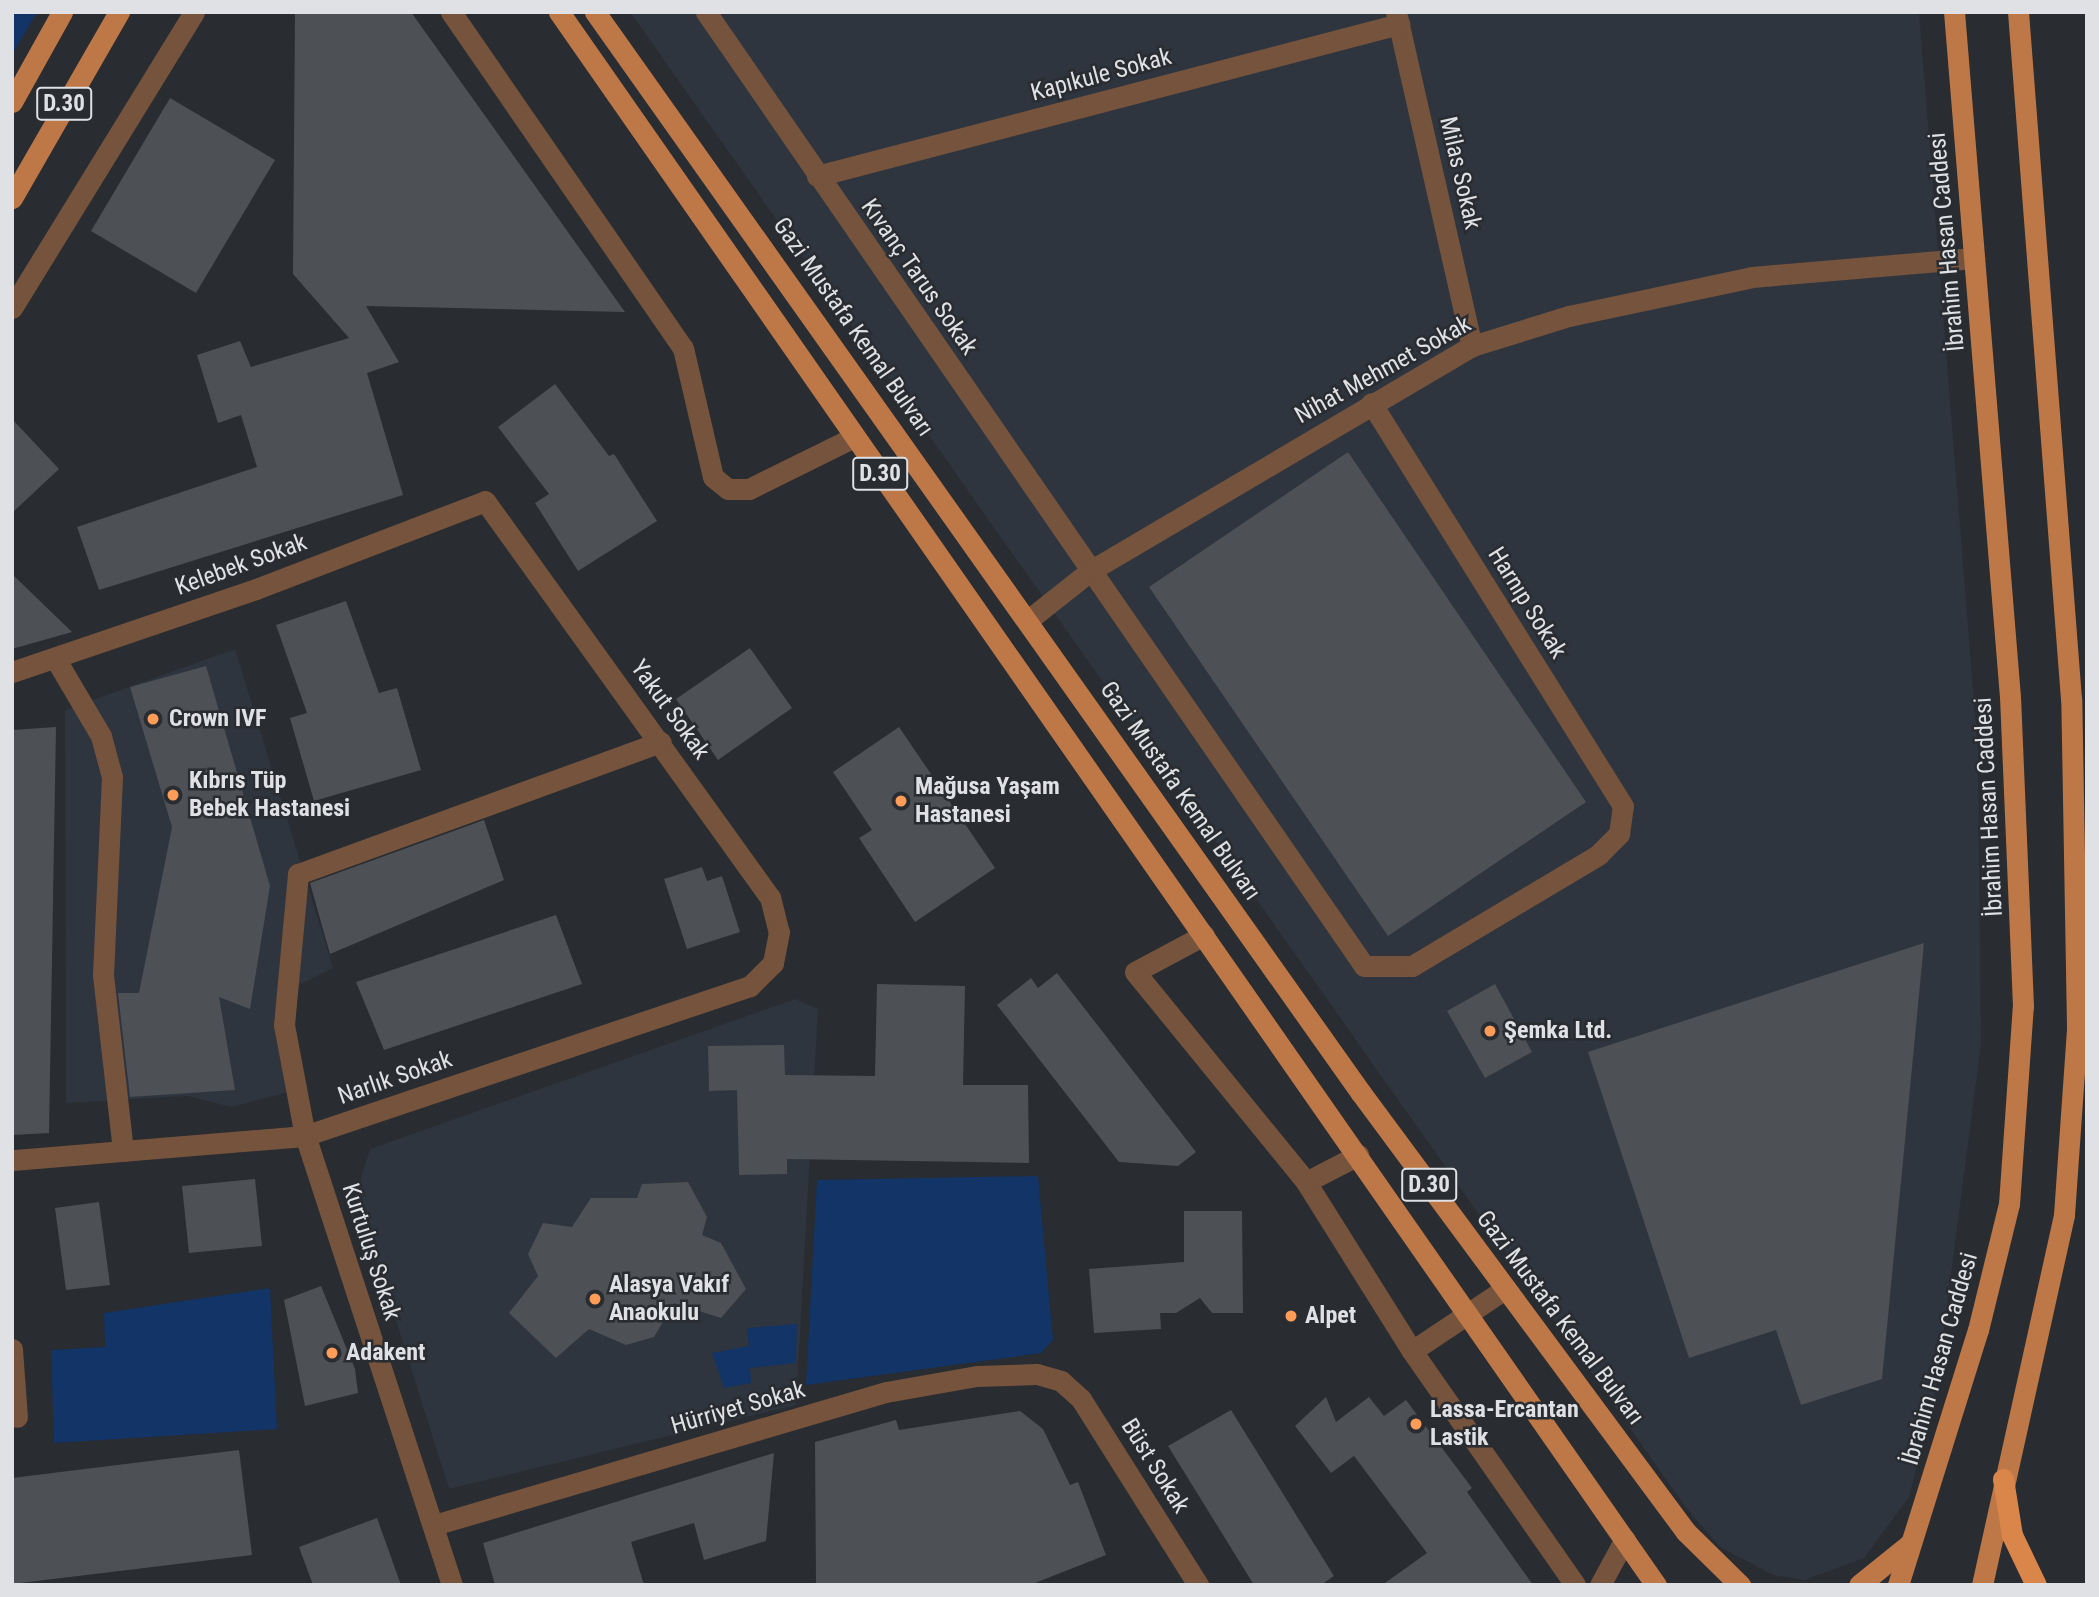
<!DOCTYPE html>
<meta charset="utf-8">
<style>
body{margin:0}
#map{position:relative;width:2099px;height:1597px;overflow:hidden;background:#292c30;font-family:"Roboto Condensed",sans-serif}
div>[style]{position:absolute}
.built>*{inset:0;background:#2f353e}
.green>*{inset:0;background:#123466}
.building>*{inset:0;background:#4d5055}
.minor>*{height:21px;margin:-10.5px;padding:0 10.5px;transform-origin:10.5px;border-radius:10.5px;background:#75533c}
.major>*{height:21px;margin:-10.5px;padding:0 10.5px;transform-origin:10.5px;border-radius:10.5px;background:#be7747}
.highway>*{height:21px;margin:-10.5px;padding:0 10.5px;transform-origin:10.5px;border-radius:10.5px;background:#da854a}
.dots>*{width:19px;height:19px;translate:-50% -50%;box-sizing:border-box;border:4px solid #292c30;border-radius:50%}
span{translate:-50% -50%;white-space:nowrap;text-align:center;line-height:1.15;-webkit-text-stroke:5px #292c30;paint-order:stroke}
.shield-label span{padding:2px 5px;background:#292c30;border:2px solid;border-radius:5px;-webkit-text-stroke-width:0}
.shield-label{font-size:23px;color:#e0e1e4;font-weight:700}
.street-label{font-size:24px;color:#e0e1e4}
.poi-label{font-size:24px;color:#e0e1e4;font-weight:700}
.left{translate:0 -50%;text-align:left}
.frame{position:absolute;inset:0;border:14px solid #e0e1e4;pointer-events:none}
</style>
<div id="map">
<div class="built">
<div style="clip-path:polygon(630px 12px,1919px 12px,1978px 751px,1981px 1044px,1936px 1390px,1909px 1497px,1864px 1558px,1805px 1580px,1773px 1575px,1720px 1547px,1687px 1509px)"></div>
<div style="clip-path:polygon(235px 649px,333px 968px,291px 989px,303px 1088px,231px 1107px,188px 1096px,66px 1103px,65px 710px)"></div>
<div style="clip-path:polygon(795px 999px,818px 1009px,796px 1405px,449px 1489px,356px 1193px,370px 1149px)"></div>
</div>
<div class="green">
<div style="clip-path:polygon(12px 12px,37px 12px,12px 55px)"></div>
<div style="clip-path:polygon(1038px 1176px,1053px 1340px,1041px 1353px,806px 1385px,817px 1180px)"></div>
<div style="clip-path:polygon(270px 1288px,277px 1429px,54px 1443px,51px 1350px,105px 1347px,104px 1313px)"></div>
<div style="clip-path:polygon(797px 1324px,796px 1363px,750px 1368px,751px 1383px,724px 1388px,712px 1353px,749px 1346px,747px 1328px)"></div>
</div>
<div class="building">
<div style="clip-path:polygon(295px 12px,411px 12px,625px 312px,366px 306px,399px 362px,367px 373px,403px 495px,99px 590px,77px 527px,257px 467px,241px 415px,218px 423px,197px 355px,240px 341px,251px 367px,349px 338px,293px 274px)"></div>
<div style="clip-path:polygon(170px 98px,275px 160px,196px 293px,91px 231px)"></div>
<div style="clip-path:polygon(555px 384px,609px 456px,614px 454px,657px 521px,578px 571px,535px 503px,549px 494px,498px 427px)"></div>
<div style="clip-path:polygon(12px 419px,59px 469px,12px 513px)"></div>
<div style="clip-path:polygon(1348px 452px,1586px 802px,1388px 936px,1149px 587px)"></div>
<div style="clip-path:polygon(12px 574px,72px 632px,12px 649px)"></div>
<div style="clip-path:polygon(346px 601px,379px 693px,397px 688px,421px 770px,314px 801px,290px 718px,307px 713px,276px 625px)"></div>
<div style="clip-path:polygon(750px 648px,792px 708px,718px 760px,676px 699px)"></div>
<div style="clip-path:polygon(206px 666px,270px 886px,250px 1009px,219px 997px,235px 1090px,130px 1097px,118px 993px,139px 993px,172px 827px,130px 687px)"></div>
<div style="clip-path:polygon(56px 727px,49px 1133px,12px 1135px,12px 730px)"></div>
<div style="clip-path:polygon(899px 727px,995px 868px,915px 922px,859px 838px,872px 830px,833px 772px)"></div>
<div style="clip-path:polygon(484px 820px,504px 880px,330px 954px,310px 883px)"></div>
<div style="clip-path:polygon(702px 867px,707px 881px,722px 876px,740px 932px,687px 949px,664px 879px)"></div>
<div style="clip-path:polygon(556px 915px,582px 984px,384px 1050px,356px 982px)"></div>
<div style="clip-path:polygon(1924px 943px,1882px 1379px,1801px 1405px,1776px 1330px,1689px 1358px,1588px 1052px)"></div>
<div style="clip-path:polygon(1057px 973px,1196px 1152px,1178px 1166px,1119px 1162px,997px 1005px,1031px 978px,1038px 988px)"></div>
<div style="clip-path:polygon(877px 984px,965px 986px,963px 1085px,1028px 1085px,1029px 1163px,787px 1159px,787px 1174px,739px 1175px,737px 1090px,709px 1091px,708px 1046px,784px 1045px,785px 1075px,875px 1076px)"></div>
<div style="clip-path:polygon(1495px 984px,1532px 1052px,1485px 1078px,1447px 1011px)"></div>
<div style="clip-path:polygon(255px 1179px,262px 1246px,189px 1253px,182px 1186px)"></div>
<div style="clip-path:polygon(688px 1182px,707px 1217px,702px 1235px,721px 1243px,746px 1289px,721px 1318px,674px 1303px,654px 1337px,626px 1345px,589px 1329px,556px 1358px,509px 1313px,538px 1276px,528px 1254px,543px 1223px,572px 1227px,591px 1198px,637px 1198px,642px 1184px)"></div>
<div style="clip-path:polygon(99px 1202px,110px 1285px,66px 1290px,55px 1208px)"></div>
<div style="clip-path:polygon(1184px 1211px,1242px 1211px,1243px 1313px,1212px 1313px,1200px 1298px,1176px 1313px,1160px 1313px,1161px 1329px,1094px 1333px,1089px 1269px,1184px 1262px)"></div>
<div style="clip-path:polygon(321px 1286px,355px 1369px,358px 1393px,305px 1406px,284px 1300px)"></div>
<div style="clip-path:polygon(1326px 1397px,1336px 1422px,1369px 1397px,1384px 1416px,1406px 1400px,1472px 1488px,1467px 1492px,1533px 1585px,1382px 1585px,1427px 1553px,1354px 1456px,1331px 1473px,1295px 1426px)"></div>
<div style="clip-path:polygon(1231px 1410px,1334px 1576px,1321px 1585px,1254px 1585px,1168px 1446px)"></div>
<div style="clip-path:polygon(1020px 1411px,1043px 1429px,1070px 1485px,1078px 1482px,1106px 1555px,1030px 1585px,816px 1585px,815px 1442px,896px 1420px,899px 1430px)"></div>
<div style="clip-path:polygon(239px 1450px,252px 1555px,12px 1584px,12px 1478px)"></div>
<div style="clip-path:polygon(774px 1453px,766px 1541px,704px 1560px,694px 1523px,631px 1542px,644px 1585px,495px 1585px,483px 1543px)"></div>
<div style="clip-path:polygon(377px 1518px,401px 1585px,313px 1585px,299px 1547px)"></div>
</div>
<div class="minor">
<div style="left:451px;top:12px;width:408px;rotate:55.4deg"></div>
<div style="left:683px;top:348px;width:132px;rotate:76.9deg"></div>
<div style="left:713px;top:477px;width:19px;rotate:39deg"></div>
<div style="left:728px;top:489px;width:21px"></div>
<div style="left:749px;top:489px;width:117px;rotate:-26.3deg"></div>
<div style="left:706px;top:12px;width:1159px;rotate:55.4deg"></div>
<div style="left:1364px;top:966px;width:48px"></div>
<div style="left:1412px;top:966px;width:217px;rotate:-30.8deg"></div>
<div style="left:1598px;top:855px;width:30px;rotate:-45deg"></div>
<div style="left:1619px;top:834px;width:28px;rotate:-82deg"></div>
<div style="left:1623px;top:806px;width:475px;rotate:-122deg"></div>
<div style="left:1396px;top:12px;width:343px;rotate:77.2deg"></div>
<div style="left:817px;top:176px;width:602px;rotate:-14.64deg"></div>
<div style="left:12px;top:308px;width:347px;rotate:-58.4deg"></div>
<div style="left:1027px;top:621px;width:80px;rotate:-38.4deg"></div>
<div style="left:1090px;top:571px;width:443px;rotate:-30.5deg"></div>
<div style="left:1472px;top:346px;width:102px;rotate:-17.2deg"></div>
<div style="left:1569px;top:316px;width:187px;rotate:-12deg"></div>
<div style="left:1752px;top:277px;width:223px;rotate:-4.9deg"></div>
<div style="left:55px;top:658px;width:91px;rotate:59.5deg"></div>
<div style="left:101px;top:736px;width:42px;rotate:75deg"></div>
<div style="left:112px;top:777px;width:198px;rotate:92.6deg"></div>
<div style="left:103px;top:975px;width:177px;rotate:83.5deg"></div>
<div style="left:12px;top:672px;width:258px;rotate:-18.8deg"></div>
<div style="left:256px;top:589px;width:245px;rotate:-21deg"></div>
<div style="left:485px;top:501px;width:488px;rotate:54.3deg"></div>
<div style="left:770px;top:897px;width:36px;rotate:76deg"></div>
<div style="left:779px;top:932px;width:32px;rotate:101deg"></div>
<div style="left:773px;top:963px;width:33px;rotate:135deg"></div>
<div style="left:750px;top:986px;width:470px;rotate:161.4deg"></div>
<div style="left:305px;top:1136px;width:294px;rotate:175.3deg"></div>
<div style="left:1204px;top:935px;width:78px;rotate:151.8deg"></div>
<div style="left:1135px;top:972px;width:271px;rotate:50.8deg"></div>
<div style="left:1306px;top:1182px;width:199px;rotate:57.9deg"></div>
<div style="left:1412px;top:1351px;width:112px;rotate:-33.7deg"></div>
<div style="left:1306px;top:1182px;width:59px;rotate:-27.4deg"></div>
<div style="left:12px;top:1349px;width:68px;rotate:85.8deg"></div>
<div style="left:1412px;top:1351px;width:285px;rotate:55.1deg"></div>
<div style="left:434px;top:1525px;width:471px;rotate:-16.4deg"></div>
<div style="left:886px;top:1392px;width:92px;rotate:-10deg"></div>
<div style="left:977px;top:1376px;width:60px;rotate:-1.9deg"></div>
<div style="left:1037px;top:1374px;width:25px;rotate:16deg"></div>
<div style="left:1061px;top:1381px;width:27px;rotate:42deg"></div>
<div style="left:1081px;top:1399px;width:220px;rotate:57.8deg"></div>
<div style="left:452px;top:1585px;width:472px;rotate:-108.1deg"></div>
<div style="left:305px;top:1136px;width:113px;rotate:-100.7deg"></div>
<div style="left:284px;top:1025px;width:152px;rotate:-84.7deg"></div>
<div style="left:298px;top:874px;width:386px;rotate:-20deg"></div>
<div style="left:1600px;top:1585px;width:52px;rotate:-61.5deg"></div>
</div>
<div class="major">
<div style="left:559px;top:12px;width:1918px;rotate:55.11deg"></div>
<div style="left:595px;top:12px;width:1325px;rotate:54.68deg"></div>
<div style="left:1361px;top:1093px;width:546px;rotate:53.49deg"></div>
<div style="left:1686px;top:1532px;width:76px;rotate:44.5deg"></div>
<div style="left:12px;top:102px;width:103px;rotate:-60.9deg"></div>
<div style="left:12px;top:198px;width:215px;rotate:-60.1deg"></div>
<div style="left:1859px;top:1585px;width:67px;rotate:-38.9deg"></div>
<div style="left:1898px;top:1585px;width:267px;rotate:-72.6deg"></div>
<div style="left:1978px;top:1330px;width:130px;rotate:-76.2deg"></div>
<div style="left:2009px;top:1204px;width:198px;rotate:-86deg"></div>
<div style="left:2023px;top:1006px;width:309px;rotate:-92.4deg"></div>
<div style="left:2010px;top:697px;width:687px;rotate:-94.67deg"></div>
<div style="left:1982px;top:1585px;width:379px;rotate:-77.5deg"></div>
<div style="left:2064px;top:1215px;width:188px;rotate:-86deg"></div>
<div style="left:2077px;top:1027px;width:328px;rotate:-91deg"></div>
<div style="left:2071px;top:699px;width:689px;rotate:-94.41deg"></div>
</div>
<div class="highway">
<div style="left:2003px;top:1479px;width:57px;rotate:80.9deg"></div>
<div style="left:2012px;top:1535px;width:55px;rotate:64.4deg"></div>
</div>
<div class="dots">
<div style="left:153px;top:719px;background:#fe9c58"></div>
<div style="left:173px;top:795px;background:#fe9c58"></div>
<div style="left:901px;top:801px;background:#fe9c58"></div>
<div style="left:1490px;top:1031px;background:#fe9c58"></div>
<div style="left:595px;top:1299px;background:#fe9c58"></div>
<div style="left:1291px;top:1316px;background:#fe9c58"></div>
<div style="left:332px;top:1353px;background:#fe9c58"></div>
<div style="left:1416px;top:1424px;background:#fe9c58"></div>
</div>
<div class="shield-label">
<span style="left:64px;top:104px">D.30</span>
<span style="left:880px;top:474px">D.30</span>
<span style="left:1429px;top:1185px">D.30</span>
</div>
<div class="street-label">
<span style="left:1101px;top:75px;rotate:-15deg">Kapıkule Sokak</span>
<span style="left:1460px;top:173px;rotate:77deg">Milas Sokak</span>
<span style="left:1947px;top:242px;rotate:-95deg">İbrahim Hasan Caddesi</span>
<span style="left:919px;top:277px;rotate:55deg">Kıvanç Tarus Sokak</span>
<span style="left:853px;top:327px;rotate:55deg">Gazi Mustafa Kemal Bulvarı</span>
<span style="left:1383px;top:370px;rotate:-29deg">Nihat Mehmet Sokak</span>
<span style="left:241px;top:565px;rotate:-20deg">Kelebek Sokak</span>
<span style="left:1527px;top:603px;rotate:58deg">Harnıp Sokak</span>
<span style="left:670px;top:710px;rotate:54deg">Yakut Sokak</span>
<span style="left:1180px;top:791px;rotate:55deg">Gazi Mustafa Kemal Bulvarı</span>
<span style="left:1989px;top:807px;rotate:-93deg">İbrahim Hasan Caddesi</span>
<span style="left:395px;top:1078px;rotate:-19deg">Narlık Sokak</span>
<span style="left:371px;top:1252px;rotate:72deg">Kurtuluş Sokak</span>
<span style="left:1560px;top:1318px;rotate:53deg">Gazi Mustafa Kemal Bulvarı</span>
<span style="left:1940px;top:1359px;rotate:-74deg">İbrahim Hasan Caddesi</span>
<span style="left:738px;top:1408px;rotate:-16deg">Hürriyet Sokak</span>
<span style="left:1155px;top:1466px;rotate:58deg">Büst Sokak</span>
</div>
<div class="poi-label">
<span class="left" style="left:169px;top:719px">Crown IVF</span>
<span class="left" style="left:189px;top:795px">Kıbrıs Tüp<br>Bebek Hastanesi</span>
<span class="left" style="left:915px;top:801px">Mağusa Yaşam<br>Hastanesi</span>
<span class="left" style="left:1504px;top:1031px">Şemka Ltd.</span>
<span class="left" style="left:609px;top:1299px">Alasya Vakıf<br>Anaokulu</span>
<span class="left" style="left:1305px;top:1316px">Alpet</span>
<span class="left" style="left:346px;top:1353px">Adakent</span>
<span class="left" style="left:1430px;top:1424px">Lassa-Ercantan<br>Lastik</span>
</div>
<div class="frame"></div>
</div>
